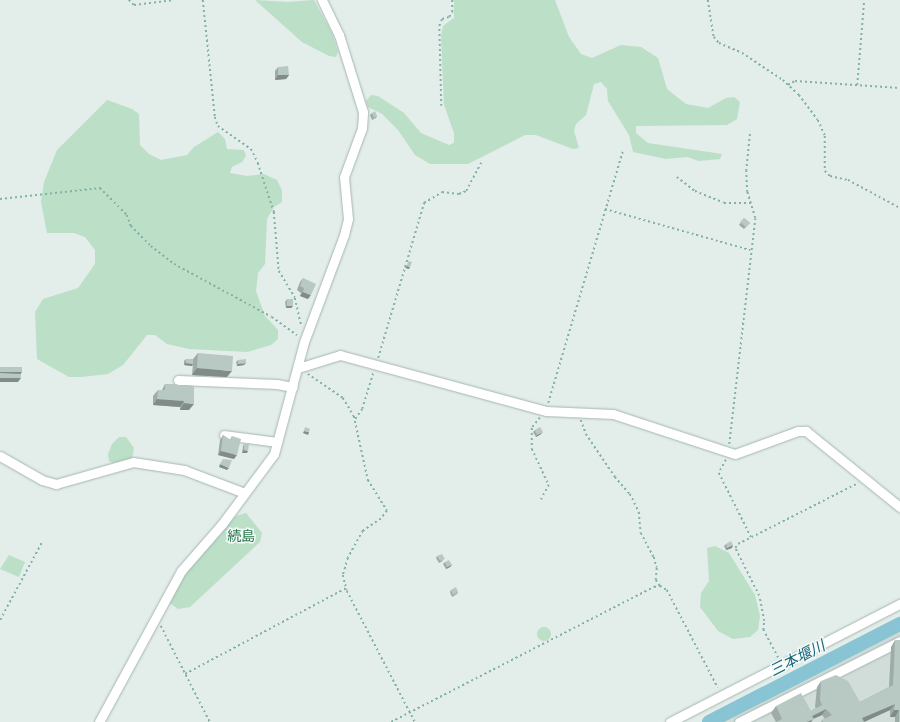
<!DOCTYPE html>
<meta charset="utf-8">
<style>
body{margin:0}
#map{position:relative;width:900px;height:722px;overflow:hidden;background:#e3ede9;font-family:"IBM Plex Sans","Noto Sans JP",sans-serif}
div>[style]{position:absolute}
.built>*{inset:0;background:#d1ddd9}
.green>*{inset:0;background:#bbdfc7}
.round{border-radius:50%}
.river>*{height:14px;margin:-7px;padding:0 7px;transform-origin:7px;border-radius:7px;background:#89c4d4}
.path>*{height:1.5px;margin-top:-0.75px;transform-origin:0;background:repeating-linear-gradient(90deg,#82b2a6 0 2px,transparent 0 5px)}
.roads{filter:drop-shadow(0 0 1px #a5b6b1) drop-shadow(0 0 1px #a5b6b1)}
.minor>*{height:9px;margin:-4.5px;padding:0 4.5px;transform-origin:4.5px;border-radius:4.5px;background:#fff}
.wall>*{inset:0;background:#9eaca8}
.shaded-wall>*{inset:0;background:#818c88}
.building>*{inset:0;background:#b8c8c3}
span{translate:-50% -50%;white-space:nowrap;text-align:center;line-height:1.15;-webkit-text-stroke:3px #f4faf7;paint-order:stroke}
.park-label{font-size:14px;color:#2a784e}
.water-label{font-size:15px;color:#19667e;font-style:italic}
</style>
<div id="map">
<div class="built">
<div style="clip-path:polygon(900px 626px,900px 722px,718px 722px)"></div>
</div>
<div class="green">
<div style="clip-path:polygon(255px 0,288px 2px,314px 0,332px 33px,338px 52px,336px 57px,329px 56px,302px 42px)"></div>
<div style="clip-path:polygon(454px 0,555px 0,569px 37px,581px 54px,592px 58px,621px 45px,641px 47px,658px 58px,667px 89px,686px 104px,708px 108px,726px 98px,734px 97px,740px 102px,737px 119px,727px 125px,636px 126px,636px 133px,648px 143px,722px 154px,720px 159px,699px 161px,687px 157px,666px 159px,633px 152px,629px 135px,608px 101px,607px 89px,601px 82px,594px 84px,586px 115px,576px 124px,574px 131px,579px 148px,573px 149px,536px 135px,525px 135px,468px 164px,430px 164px,415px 155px,398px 130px,382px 114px,368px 107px,366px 101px,371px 95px,378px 96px,404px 113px,421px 133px,449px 145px,454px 143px,454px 133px,444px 105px,441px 36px,443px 26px,454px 18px)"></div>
<div style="clip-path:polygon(107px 100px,132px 109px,139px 114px,140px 145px,149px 154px,161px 160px,187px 155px,194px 147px,218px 132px,225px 139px,227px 149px,244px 150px,246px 156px,242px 162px,232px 167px,230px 173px,247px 176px,264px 174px,277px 180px,282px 190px,282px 202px,274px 207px,267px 219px,265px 264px,258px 273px,256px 291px,265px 316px,278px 330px,278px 339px,271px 345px,247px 352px,189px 349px,167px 344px,155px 335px,147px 335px,123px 365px,108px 374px,81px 377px,69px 377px,37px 359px,35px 312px,43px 299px,78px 288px,95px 264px,95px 250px,85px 237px,74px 233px,47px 233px,41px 202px,44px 182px,57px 150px)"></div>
<div style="clip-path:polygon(119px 437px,126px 437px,134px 448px,132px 459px,113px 463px,109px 461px,108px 454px,112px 444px)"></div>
<div style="clip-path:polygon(246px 513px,262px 533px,260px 542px,190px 607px,178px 609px,170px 603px,187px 570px,236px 516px)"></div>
<div style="clip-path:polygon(715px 546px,729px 553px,755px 595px,760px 616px,758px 630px,750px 637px,733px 639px,718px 631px,700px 607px,701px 593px,709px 581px,707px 548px)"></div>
<div style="clip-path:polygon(9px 555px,25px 562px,19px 577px,0 569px)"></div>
<div class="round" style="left:537px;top:627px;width:14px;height:14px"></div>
</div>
<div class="river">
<div style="left:709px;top:722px;width:215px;rotate:-27.2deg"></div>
</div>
<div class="path">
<div style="left:129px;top:0;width:7px;rotate:45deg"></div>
<div style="left:134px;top:5px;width:38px;rotate:-7deg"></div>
<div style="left:203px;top:0;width:118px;rotate:84.1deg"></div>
<div style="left:215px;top:117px;width:9px;rotate:72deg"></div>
<div style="left:218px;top:126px;width:40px;rotate:34.9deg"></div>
<div style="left:251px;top:149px;width:16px;rotate:63deg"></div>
<div style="left:258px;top:163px;width:52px;rotate:71.9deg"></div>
<div style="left:274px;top:212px;width:59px;rotate:85.2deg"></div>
<div style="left:279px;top:271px;width:31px;rotate:59deg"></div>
<div style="left:295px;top:298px;width:27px;rotate:77deg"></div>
<div style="left:708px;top:0;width:37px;rotate:81deg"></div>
<div style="left:714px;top:37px;width:8px;rotate:50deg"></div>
<div style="left:719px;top:43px;width:25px;rotate:23deg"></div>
<div style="left:742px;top:53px;width:49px;rotate:33.4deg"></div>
<div style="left:783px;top:80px;width:22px;rotate:43deg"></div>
<div style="left:799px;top:95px;width:31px;rotate:53deg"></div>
<div style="left:818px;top:120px;width:17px;rotate:66deg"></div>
<div style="left:825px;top:136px;width:35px;rotate:90deg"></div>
<div style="left:825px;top:171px;width:7px;rotate:45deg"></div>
<div style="left:830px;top:176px;width:18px;rotate:13deg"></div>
<div style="left:848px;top:180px;width:59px;rotate:28.3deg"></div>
<div style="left:788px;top:85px;width:8px;rotate:-30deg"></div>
<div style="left:795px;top:81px;width:105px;rotate:3.8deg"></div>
<div style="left:857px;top:85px;width:85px;rotate:-85.3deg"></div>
<div style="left:441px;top:106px;width:80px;rotate:-91.4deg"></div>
<div style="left:439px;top:26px;width:8px;rotate:-67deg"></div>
<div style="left:442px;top:19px;width:7px;rotate:-16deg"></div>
<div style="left:449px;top:17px;width:6px;rotate:-59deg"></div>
<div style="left:452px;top:12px;width:12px;rotate:-90deg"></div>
<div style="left:677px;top:177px;width:23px;rotate:38deg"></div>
<div style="left:695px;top:191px;width:31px;rotate:22deg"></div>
<div style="left:724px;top:203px;width:27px"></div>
<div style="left:0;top:199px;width:101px;rotate:-6.3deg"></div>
<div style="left:100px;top:188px;width:38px;rotate:45deg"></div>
<div style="left:127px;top:215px;width:12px;rotate:70deg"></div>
<div style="left:131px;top:226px;width:28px;rotate:45deg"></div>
<div style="left:151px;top:246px;width:29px;rotate:38deg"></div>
<div style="left:174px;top:264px;width:111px;rotate:28.4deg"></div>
<div style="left:272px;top:317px;width:31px;rotate:36deg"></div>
<div style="left:605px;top:209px;width:151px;rotate:15.8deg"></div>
<div style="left:378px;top:358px;width:162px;rotate:-73.5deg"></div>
<div style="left:424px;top:203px;width:21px;rotate:-31deg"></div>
<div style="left:442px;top:192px;width:17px;rotate:7deg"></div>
<div style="left:459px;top:194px;width:8px;rotate:-23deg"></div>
<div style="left:466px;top:191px;width:34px;rotate:-62deg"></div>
<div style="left:308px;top:374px;width:42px;rotate:34.4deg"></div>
<div style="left:343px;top:398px;width:21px;rotate:59deg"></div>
<div style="left:354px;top:416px;width:66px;rotate:77.7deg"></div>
<div style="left:368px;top:480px;width:36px;rotate:58deg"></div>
<div style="left:387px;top:511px;width:10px;rotate:127deg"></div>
<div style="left:381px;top:519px;width:22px;rotate:146deg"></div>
<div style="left:363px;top:531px;width:31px;rotate:119deg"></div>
<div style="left:348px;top:558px;width:18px;rotate:106deg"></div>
<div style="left:343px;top:575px;width:16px;rotate:76deg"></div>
<div style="left:347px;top:591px;width:148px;rotate:62.6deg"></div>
<div style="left:548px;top:403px;width:264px;rotate:-73.5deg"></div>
<div style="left:540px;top:418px;width:13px;rotate:129deg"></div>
<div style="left:532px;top:428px;width:21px;rotate:90deg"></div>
<div style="left:532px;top:449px;width:40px;rotate:65deg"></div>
<div style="left:549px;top:485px;width:17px;rotate:118deg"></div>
<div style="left:355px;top:419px;width:12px;rotate:-55deg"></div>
<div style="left:362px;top:409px;width:38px;rotate:-73deg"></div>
<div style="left:581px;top:420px;width:15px;rotate:70deg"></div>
<div style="left:586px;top:434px;width:52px;rotate:56deg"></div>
<div style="left:615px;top:477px;width:23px;rotate:49deg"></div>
<div style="left:630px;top:494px;width:20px;rotate:63deg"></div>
<div style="left:639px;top:512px;width:21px;rotate:85deg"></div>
<div style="left:641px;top:533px;width:27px;rotate:62deg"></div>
<div style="left:654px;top:557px;width:11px;rotate:75deg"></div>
<div style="left:657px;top:568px;width:12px;rotate:95deg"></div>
<div style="left:656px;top:580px;width:7px;rotate:56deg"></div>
<div style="left:729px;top:444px;width:227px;rotate:-83.4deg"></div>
<div style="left:755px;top:218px;width:27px;rotate:-107deg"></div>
<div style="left:747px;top:192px;width:21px;rotate:-93deg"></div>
<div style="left:746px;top:171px;width:40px;rotate:-84.3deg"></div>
<div style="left:726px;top:460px;width:15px;rotate:118deg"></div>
<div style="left:719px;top:473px;width:72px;rotate:63.4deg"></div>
<div style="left:0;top:620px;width:89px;rotate:-61.7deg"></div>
<div style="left:161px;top:626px;width:108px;rotate:63deg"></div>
<div style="left:778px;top:658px;width:32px;rotate:-118deg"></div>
<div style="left:763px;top:630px;width:9px;rotate:-84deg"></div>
<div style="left:764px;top:621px;width:25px;rotate:-101deg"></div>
<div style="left:759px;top:596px;width:54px;rotate:-116.6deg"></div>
<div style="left:735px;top:548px;width:5px;rotate:-53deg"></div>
<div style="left:738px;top:544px;width:135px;rotate:-26.9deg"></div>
<div style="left:185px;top:674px;width:183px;rotate:-28.1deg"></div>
<div style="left:391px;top:722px;width:296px;rotate:-27.2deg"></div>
<div style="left:654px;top:587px;width:6px;rotate:-9deg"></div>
<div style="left:660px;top:586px;width:8px;rotate:30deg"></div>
<div style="left:667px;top:590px;width:110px;rotate:62.5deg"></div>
</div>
<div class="roads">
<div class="minor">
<div style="left:298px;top:368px;width:44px;rotate:-17.2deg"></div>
<div style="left:340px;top:355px;width:213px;rotate:15.2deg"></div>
<div style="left:546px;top:411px;width:67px;rotate:2.6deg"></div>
<div style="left:613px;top:414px;width:128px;rotate:18.2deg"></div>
<div style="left:735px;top:454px;width:67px;rotate:-20.1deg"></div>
<div style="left:798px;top:431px;width:8px"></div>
<div style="left:806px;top:431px;width:121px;rotate:39deg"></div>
<div style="left:178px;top:380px;width:99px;rotate:2.3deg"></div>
<div style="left:277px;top:384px;width:16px;rotate:11deg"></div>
<div style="left:224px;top:435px;width:53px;rotate:7.5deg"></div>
<div style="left:0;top:456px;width:48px;rotate:29.7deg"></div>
<div style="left:42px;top:480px;width:15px;rotate:16deg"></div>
<div style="left:56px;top:484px;width:80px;rotate:-15.9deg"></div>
<div style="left:133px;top:462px;width:52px;rotate:8.9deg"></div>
<div style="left:184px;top:470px;width:65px;rotate:20.7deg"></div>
<div style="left:99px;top:722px;width:172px;rotate:-61.5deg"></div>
<div style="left:181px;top:571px;width:62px;rotate:-48.9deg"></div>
<div style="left:222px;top:524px;width:87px;rotate:-53.4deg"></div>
<div style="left:274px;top:454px;width:116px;rotate:-75deg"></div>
<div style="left:304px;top:342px;width:114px;rotate:-69.5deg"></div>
<div style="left:344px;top:235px;width:16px;rotate:-76deg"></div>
<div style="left:348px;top:219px;width:42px;rotate:-95.4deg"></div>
<div style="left:344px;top:177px;width:52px;rotate:-69.8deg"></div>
<div style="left:362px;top:128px;width:16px;rotate:-86deg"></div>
<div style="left:363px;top:112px;width:81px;rotate:-107.3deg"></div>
<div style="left:339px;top:35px;width:39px;rotate:-116deg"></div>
<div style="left:670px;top:722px;width:259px;rotate:-27.2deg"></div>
<div style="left:739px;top:722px;width:180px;rotate:-26.7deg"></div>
</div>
</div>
<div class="wall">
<div style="clip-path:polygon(278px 67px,289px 75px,286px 79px,275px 80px,275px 71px)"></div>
<div style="clip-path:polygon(372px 113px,377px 116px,376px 118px,372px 120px,370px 115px)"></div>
<div style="clip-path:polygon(744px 218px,750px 223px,744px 229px,739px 225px)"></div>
<div style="clip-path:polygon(303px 278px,308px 299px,300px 296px,301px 293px,297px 290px,300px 282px)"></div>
<div style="clip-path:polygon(287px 299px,293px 306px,291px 308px,286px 308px,285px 302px)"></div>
<div style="clip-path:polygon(198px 353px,227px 377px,192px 375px,193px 364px,192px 366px,184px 365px,184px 361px,186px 359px,193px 359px)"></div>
<div style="clip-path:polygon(238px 360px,244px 365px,237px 366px,236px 362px)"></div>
<div style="clip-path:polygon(165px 384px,194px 386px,189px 410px,180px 410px,180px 407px,153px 405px,153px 396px,158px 390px,162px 390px)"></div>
<div style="clip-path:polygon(535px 430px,541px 434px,536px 437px,533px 432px)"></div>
<div style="clip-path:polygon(223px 435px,230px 440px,232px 436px,234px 459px,218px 455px,220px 440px)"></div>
<div style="clip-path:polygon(244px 444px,247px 453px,242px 453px,243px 446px)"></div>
<div style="clip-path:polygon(726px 544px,732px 548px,726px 550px,724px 546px)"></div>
<div style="clip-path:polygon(437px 556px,443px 561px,439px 563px,436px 558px)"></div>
<div style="clip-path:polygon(445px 562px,452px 565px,450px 567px,446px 569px,443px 564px)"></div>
<div style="clip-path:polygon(451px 590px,458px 592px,457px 594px,452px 597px,450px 592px)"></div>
<div style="clip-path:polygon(895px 640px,900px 722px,895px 722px,895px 717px,890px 717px,890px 710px,864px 722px,821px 722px,822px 720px,825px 719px,822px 715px,813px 719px,811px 722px,776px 722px,771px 713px,776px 706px,811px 711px,816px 708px,815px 707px,817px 687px,821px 681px,860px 702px,889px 687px,891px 647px)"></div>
</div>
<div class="shaded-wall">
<div style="clip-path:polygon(278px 75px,289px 75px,286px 79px,275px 80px)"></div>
<div style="clip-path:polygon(407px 266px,410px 267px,409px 269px,405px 268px)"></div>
<div style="clip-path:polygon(303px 292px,311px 295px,308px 299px,300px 296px)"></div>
<div style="clip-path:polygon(287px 306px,293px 306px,291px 308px,286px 308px)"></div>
<div style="clip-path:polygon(186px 363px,193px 364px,192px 366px,184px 365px)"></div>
<div style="clip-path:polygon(246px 363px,244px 365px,237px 366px,238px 364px)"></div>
<div style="clip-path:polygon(197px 368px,232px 371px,227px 377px,192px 375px)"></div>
<div style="clip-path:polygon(0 372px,22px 372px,19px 376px,0 376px)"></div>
<div style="clip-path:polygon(0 378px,21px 378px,18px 382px,0 382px)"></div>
<div style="clip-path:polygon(157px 399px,184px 401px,180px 407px,153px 405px)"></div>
<div style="clip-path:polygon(184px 403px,194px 404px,189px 410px,180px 410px)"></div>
<div style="clip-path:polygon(304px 431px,309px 432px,308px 435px,303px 433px)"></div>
<div style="clip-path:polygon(543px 432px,541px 434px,536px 437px,537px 435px)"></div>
<div style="clip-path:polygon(244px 450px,248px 451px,247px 453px,242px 453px)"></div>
<div style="clip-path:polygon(221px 451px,237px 455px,234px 459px,218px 455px)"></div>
<div style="clip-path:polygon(220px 464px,229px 468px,227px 470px,219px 467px)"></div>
<div style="clip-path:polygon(733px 545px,732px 548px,726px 550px,727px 548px)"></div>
<div style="clip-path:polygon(452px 565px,450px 567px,446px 569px,447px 567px)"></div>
<div style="clip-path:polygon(895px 704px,890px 710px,864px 722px,862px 718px)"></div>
<div style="clip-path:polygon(826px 709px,822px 715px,813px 719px,811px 722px,807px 722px,812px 716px)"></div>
<div style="clip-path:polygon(894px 710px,899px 710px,895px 717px,890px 717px)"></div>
</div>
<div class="building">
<div style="clip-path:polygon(288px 66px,289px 75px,278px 75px,278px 67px)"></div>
<div style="clip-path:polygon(375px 111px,377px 116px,374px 118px,372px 113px)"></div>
<div style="clip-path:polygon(744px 218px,750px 223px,746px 227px,740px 222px)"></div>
<div style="clip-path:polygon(408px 261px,412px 262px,410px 267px,407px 266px)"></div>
<div style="clip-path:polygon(303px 278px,316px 284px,311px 295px,303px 292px,304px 288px,300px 286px)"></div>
<div style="clip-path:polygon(287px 299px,293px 299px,293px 306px,287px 306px)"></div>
<div style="clip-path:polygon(198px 353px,233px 356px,232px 371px,197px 368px)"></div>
<div style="clip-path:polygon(186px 359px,193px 359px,193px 364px,186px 363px)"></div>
<div style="clip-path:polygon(246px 359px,246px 363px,238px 364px,238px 360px)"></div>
<div style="clip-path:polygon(0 367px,22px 367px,22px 372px,0 372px)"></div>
<div style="clip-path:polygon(0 373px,21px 374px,21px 378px,0 378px)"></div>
<div style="clip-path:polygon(165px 384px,194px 386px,194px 404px,184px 403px,184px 401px,157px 399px,158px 390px,165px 390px)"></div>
<div style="clip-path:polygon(305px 427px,310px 429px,309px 432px,304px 431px)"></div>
<div style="clip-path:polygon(540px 427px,543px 432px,537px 435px,535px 430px)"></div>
<div style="clip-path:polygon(223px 435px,231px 440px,232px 436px,241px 439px,237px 455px,221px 451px)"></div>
<div style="clip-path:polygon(244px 444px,249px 444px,248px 451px,244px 450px)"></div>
<div style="clip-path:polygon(223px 459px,232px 460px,229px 468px,220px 464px)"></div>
<div style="clip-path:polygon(731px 541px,733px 545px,727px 548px,726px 544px)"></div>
<div style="clip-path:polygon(442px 554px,445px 559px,440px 561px,437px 556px)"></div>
<div style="clip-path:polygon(449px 560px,452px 565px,447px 567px,445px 562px)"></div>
<div style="clip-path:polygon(456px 587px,458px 592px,453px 595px,451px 590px)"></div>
<div style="clip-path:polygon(895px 640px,900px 640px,900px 722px,899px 722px,899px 710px,894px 710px,895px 704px,862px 718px,864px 722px,823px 722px,822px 720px,832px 715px,826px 709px,812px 716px,814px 719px,807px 722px,776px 722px,782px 719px,776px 706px,801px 693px,811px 711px,822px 705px,820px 700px,821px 681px,836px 675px,848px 681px,860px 702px,893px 685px)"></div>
</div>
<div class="park-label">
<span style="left:241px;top:536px">続島</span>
</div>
<div class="water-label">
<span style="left:797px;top:658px;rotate:-27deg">三本堰川</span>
</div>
</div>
